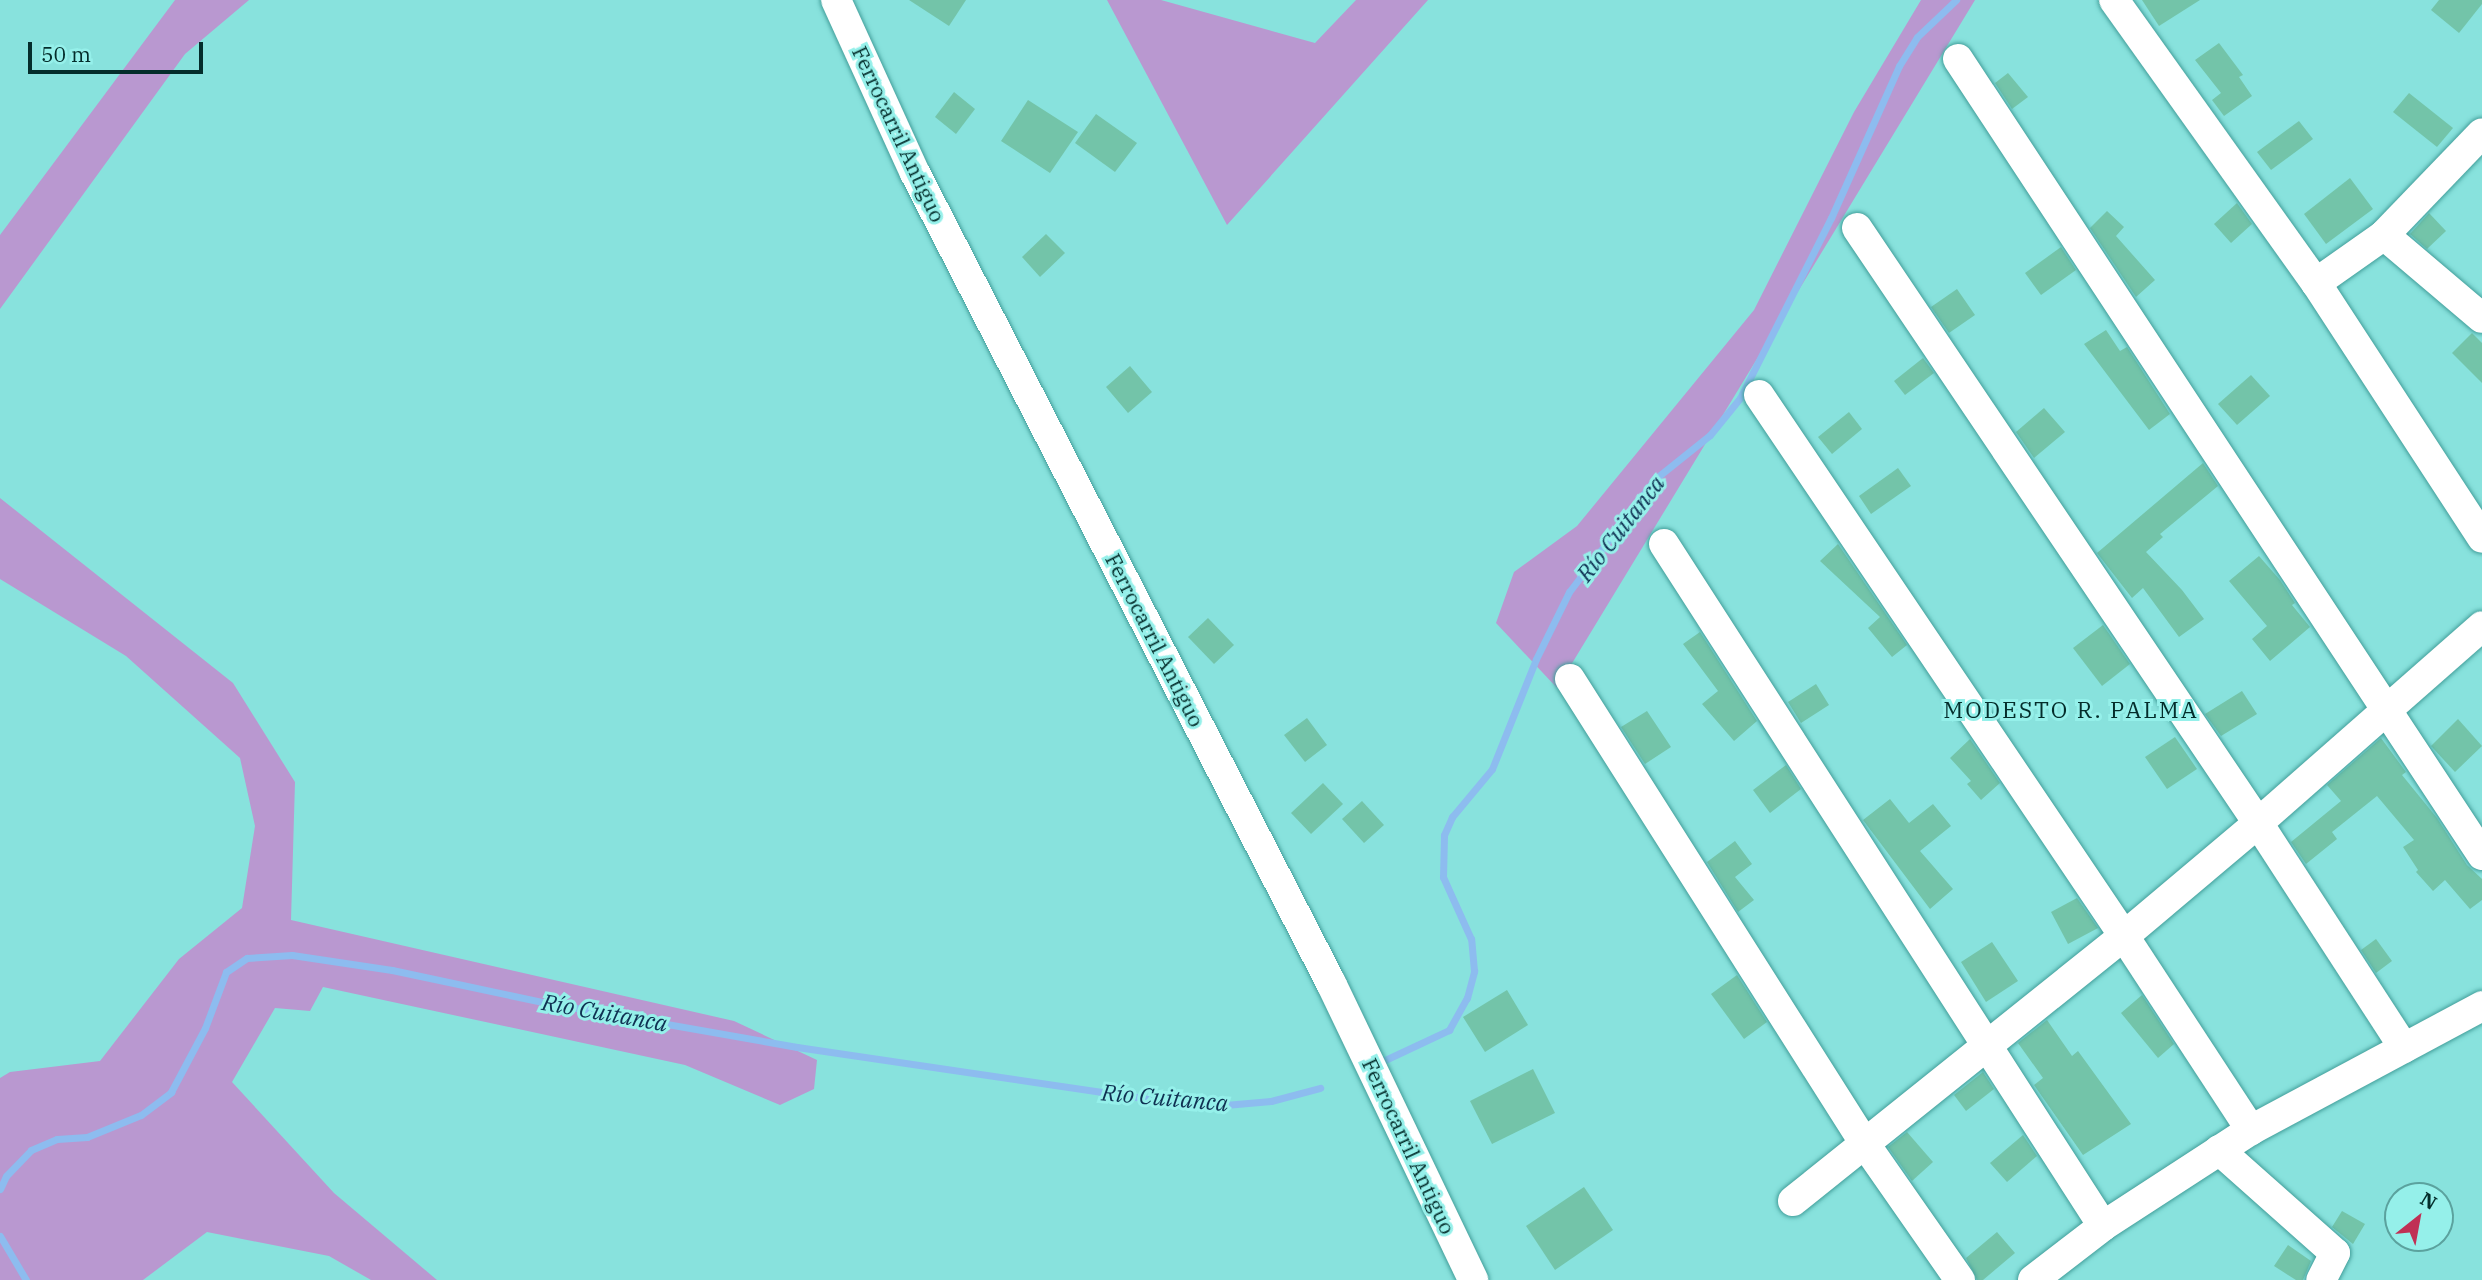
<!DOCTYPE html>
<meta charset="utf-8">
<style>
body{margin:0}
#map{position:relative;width:2482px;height:1280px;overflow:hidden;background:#88e2dd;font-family:"IBM Plex Serif",serif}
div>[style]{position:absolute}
.green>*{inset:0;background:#b998d0}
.stream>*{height:7px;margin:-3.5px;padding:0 3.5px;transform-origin:3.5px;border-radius:3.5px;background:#8dbcef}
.building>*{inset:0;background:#73c4a9}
.roads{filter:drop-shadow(0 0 2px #429e9a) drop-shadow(0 0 2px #429e9a)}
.minor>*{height:30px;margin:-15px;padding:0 15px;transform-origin:15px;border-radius:15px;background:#fff}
span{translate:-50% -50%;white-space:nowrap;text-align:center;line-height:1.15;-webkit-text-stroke:6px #95f0ea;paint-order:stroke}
.street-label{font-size:21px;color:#042d2b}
.water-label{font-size:23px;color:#0f3152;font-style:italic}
.neighbourhood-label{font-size:23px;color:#042d2b;letter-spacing:2px}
.north{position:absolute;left:2384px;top:1182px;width:70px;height:70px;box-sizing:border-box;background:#95f0ea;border:2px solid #5ba29e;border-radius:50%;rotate:31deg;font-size:19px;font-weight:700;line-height:28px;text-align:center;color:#042d2b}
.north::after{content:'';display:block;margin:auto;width:24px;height:32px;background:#c03055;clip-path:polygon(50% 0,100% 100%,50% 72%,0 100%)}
.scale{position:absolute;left:28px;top:42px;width:175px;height:32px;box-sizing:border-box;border:4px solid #042d2b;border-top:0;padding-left:9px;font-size:21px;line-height:24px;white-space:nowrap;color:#042d2b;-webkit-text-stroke:5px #95f0ea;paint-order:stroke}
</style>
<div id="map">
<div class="green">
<div style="clip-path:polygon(175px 0,249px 0,185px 54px,0 309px,0 235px)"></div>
<div style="clip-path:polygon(1107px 0,1161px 0,1315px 43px,1356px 0,1428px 0,1227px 225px)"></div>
<div style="clip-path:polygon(1921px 0,1975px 0,1557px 688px,1496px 623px,1514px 572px,1577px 526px,1754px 310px,1854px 112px)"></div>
<div style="clip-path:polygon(0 498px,233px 683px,295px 782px,291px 920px,734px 1021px,817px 1060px,814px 1089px,780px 1105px,685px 1065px,323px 987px,310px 1011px,275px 1008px,232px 1082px,334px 1193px,437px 1280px,371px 1280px,329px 1256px,207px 1232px,143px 1280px,0 1280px,0 1078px,10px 1072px,100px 1061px,179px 959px,242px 908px,255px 826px,240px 758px,126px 656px,0 579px)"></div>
</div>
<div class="stream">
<div style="left:1385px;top:1060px;width:71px;rotate:-25.1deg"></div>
<div style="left:1449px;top:1030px;width:37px;rotate:-61deg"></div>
<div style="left:1467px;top:998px;width:28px;rotate:-75deg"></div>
<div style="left:1474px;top:971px;width:32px;rotate:-95deg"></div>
<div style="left:1471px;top:939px;width:68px;rotate:-114.3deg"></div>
<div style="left:1443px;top:877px;width:42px;rotate:-88.6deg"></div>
<div style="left:1444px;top:835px;width:20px;rotate:-66deg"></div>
<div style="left:1452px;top:817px;width:62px;rotate:-50.2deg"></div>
<div style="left:1492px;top:769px;width:118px;rotate:-68.2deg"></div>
<div style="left:1536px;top:659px;width:75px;rotate:-63.8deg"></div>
<div style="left:1569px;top:592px;width:142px;rotate:-52.7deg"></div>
<div style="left:1655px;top:479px;width:70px;rotate:-38.7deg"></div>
<div style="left:1710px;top:435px;width:48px;rotate:-51deg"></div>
<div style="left:1740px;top:398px;width:202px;rotate:-63.2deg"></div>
<div style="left:1831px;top:218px;width:167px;rotate:-65.9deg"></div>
<div style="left:1899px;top:66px;width:34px;rotate:-58deg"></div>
<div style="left:1917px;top:37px;width:54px;rotate:-43.5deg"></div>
<div style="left:0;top:1189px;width:14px;rotate:-65deg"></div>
<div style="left:6px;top:1176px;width:36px;rotate:-46deg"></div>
<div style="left:31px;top:1150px;width:28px;rotate:-23deg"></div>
<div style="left:57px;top:1139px;width:30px;rotate:-4deg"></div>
<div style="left:87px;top:1137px;width:58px;rotate:-22.2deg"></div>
<div style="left:141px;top:1115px;width:38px;rotate:-37deg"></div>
<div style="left:171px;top:1092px;width:72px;rotate:-62deg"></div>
<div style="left:205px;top:1028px;width:60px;rotate:-69.4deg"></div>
<div style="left:226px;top:972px;width:25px;rotate:-34deg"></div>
<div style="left:247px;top:958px;width:45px;rotate:-3.8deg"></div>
<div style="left:292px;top:955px;width:101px;rotate:8.5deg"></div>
<div style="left:392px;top:970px;width:153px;rotate:12deg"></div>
<div style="left:542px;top:1002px;width:259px;rotate:10deg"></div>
<div style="left:797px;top:1047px;width:358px;rotate:8.4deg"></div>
<div style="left:1151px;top:1099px;width:74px;rotate:4.6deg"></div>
<div style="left:1225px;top:1105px;width:46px;rotate:-5deg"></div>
<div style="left:1271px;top:1101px;width:51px;rotate:-14.9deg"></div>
<div style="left:0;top:1236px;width:51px;rotate:59.4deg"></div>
</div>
<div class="building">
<div style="clip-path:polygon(909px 0,966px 0,949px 26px)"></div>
<div style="clip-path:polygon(2142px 0,2200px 0,2159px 26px)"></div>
<div style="clip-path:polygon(2439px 0,2482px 0,2482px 4px,2459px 33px,2431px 10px)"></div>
<div style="clip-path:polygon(2219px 43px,2243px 75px,2239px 77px,2252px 96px,2224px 116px,2212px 100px,2221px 93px,2195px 60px)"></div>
<div style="clip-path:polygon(2008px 73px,2028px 97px,2012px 109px,1995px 83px)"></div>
<div style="clip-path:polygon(954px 92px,975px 109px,956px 134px,935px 117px)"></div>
<div style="clip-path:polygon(2409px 93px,2453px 128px,2437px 147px,2393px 112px)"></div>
<div style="clip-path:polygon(1028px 100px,1078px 132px,1050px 173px,1001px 141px)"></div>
<div style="clip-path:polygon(1096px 114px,1137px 143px,1115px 172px,1075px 143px)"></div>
<div style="clip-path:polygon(2299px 121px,2313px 139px,2271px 170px,2257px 152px)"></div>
<div style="clip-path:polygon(2350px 178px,2373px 209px,2326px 244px,2304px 214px)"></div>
<div style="clip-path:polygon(2237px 203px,2252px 224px,2231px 243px,2214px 224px)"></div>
<div style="clip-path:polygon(2107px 211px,2124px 227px,2116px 236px,2155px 280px,2136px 297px,2090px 228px)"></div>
<div style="clip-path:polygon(2429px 213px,2446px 231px,2427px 249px,2410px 234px)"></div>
<div style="clip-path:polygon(1046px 234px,1065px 253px,1040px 277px,1022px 257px)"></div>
<div style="clip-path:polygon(2061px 247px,2076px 270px,2041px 295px,2025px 273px)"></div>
<div style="clip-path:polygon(1957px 289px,1975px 315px,1949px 333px,1931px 307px)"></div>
<div style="clip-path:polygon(2106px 330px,2120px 351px,2127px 347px,2170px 414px,2149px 430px,2084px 344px)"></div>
<div style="clip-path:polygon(2472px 333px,2482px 343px,2482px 383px,2452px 353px)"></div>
<div style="clip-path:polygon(1923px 358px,1934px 373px,1905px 395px,1894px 381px)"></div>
<div style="clip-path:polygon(1130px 366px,1152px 392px,1128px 413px,1106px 387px)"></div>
<div style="clip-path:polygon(2251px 375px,2270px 396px,2237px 425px,2218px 404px)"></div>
<div style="clip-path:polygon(2044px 408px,2065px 432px,2034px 458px,2016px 432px)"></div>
<div style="clip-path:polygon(1849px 412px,1862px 429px,1832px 454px,1818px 437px)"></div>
<div style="clip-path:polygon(2203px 463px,2218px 486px,2160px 534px,2163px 537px,2146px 552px,2182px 590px,2204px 619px,2179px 637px,2143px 588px,2132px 598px,2097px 553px)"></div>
<div style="clip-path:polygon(1898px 468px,1911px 486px,1871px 514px,1859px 496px)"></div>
<div style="clip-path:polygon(1838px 544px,1907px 645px,1892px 657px,1868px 628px,1880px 617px,1820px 561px)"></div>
<div style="clip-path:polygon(2259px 556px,2280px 580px,2295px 603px,2292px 605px,2310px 627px,2270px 661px,2252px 639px,2267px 626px,2229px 581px)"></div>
<div style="clip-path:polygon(1208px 618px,1234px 645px,1214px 664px,1188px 637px)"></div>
<div style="clip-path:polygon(2103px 625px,2130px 664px,2102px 686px,2073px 648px)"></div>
<div style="clip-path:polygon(1700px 632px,1757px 721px,1734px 741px,1702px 704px,1718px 691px,1683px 644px)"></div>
<div style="clip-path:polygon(1816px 684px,1829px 705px,1801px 723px,1788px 702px)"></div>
<div style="clip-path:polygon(2242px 691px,2257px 714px,2221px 736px,2205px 714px)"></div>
<div style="clip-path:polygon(1647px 711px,1671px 747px,1645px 764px,1621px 727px)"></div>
<div style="clip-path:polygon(1307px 718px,1327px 745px,1305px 762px,1284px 735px)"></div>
<div style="clip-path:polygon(2458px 719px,2482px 746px,2455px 772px,2431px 746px)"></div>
<div style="clip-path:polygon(2175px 737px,2197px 769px,2167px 789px,2145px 757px)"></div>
<div style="clip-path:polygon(2381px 738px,2406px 772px,2402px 775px,2437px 818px,2467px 865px,2482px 879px,2482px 900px,2470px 909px,2445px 880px,2433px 891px,2416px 872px,2418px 870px,2403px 847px,2414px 840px,2377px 796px,2332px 832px,2337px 839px,2306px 864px,2291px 842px,2341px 801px,2327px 785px)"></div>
<div style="clip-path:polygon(1970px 739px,2000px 783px,1981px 800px,1967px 784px,1971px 781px,1950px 758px)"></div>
<div style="clip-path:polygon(1786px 765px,1801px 789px,1770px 813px,1753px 790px)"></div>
<div style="clip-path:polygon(1323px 783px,1343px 804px,1311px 834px,1291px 813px)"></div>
<div style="clip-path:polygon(1890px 799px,1909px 823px,1933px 804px,1951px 826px,1920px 851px,1953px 889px,1930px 909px,1863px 820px)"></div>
<div style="clip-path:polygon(1362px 801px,1384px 825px,1364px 843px,1342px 819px)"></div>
<div style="clip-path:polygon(1735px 841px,1752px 864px,1735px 877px,1754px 900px,1738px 912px,1707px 862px)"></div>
<div style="clip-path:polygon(2077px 898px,2098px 928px,2068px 944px,2051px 912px)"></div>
<div style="clip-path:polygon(2376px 939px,2392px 961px,2376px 973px,2361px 950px)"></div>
<div style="clip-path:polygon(1992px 942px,2018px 981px,1986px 1002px,1961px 962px)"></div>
<div style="clip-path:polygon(1737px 975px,1767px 1022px,1744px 1039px,1711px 994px)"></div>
<div style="clip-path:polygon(1507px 990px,1528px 1025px,1485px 1052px,1463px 1017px)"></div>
<div style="clip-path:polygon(2142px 995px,2174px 1044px,2158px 1058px,2121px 1013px)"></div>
<div style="clip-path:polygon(2047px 1020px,2072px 1056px,2078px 1051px,2131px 1124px,2083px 1155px,2034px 1085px,2043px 1078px,2018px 1043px)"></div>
<div style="clip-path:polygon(1533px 1069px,1555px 1113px,1492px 1144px,1470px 1101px)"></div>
<div style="clip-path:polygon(1983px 1072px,1994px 1089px,1966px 1111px,1954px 1095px)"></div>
<div style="clip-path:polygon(1907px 1132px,1933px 1162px,1912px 1181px,1888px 1147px)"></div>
<div style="clip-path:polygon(2023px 1135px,2037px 1156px,2007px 1182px,1990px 1163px)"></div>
<div style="clip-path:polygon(1584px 1187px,1613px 1230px,1555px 1270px,1526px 1226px)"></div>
<div style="clip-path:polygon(2342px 1211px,2365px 1224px,2353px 1244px,2332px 1227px)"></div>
<div style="clip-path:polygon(1997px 1232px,2015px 1253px,1983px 1280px,1977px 1280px,1966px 1258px)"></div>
<div style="clip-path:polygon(2288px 1245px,2311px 1261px,2303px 1280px,2296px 1280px,2274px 1266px)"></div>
</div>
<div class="roads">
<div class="minor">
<div style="left:836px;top:0;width:190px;rotate:65.5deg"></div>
<div style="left:915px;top:173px;width:911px;rotate:62.82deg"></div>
<div style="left:1331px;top:983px;width:329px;rotate:64.4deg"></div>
<div style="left:2114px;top:0;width:348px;rotate:54.5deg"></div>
<div style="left:2316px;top:283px;width:304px;rotate:56.9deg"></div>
<div style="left:1958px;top:59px;width:953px;rotate:56.64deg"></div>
<div style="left:1857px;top:228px;width:718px;rotate:56.02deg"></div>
<div style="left:2258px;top:823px;width:268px;rotate:57deg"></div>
<div style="left:2384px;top:235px;width:128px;rotate:40.3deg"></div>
<div style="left:2316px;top:283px;width:83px;rotate:-35.2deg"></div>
<div style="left:2384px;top:235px;width:141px;rotate:-46.1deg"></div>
<div style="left:1759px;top:395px;width:653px;rotate:55.99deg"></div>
<div style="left:2124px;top:936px;width:232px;rotate:56.8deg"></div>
<div style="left:1664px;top:544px;width:811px;rotate:57.23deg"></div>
<div style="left:1570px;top:679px;width:551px;rotate:57.61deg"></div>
<div style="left:1865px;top:1144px;width:166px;rotate:55.1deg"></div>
<div style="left:2219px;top:1150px;width:155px;rotate:41.6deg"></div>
<div style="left:2335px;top:1253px;width:30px;rotate:117deg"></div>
<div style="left:1793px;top:1201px;width:424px;rotate:-38.7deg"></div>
<div style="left:2124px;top:936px;width:175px;rotate:-40.1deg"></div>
<div style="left:2258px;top:823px;width:298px;rotate:-41.3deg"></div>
<div style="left:2033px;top:1280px;width:88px;rotate:-37.6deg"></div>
<div style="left:2103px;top:1226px;width:176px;rotate:-33deg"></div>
<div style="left:2251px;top:1130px;width:262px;rotate:-28.2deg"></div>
</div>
</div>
<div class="street-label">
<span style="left:899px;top:134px;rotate:65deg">Ferrocarril Antiguo</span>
<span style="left:1155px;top:640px;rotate:63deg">Ferrocarril Antiguo</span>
<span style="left:1409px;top:1146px;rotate:65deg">Ferrocarril Antiguo</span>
</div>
<div class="water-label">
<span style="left:1620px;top:528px;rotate:-52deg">Río Cuitanca</span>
<span style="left:605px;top:1012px;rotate:10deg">Río Cuitanca</span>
<span style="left:1165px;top:1097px;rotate:5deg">Río Cuitanca</span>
</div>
<div class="neighbourhood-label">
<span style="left:2071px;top:709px">MODESTO R. PALMA</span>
</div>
<div class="north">N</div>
<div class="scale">50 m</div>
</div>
